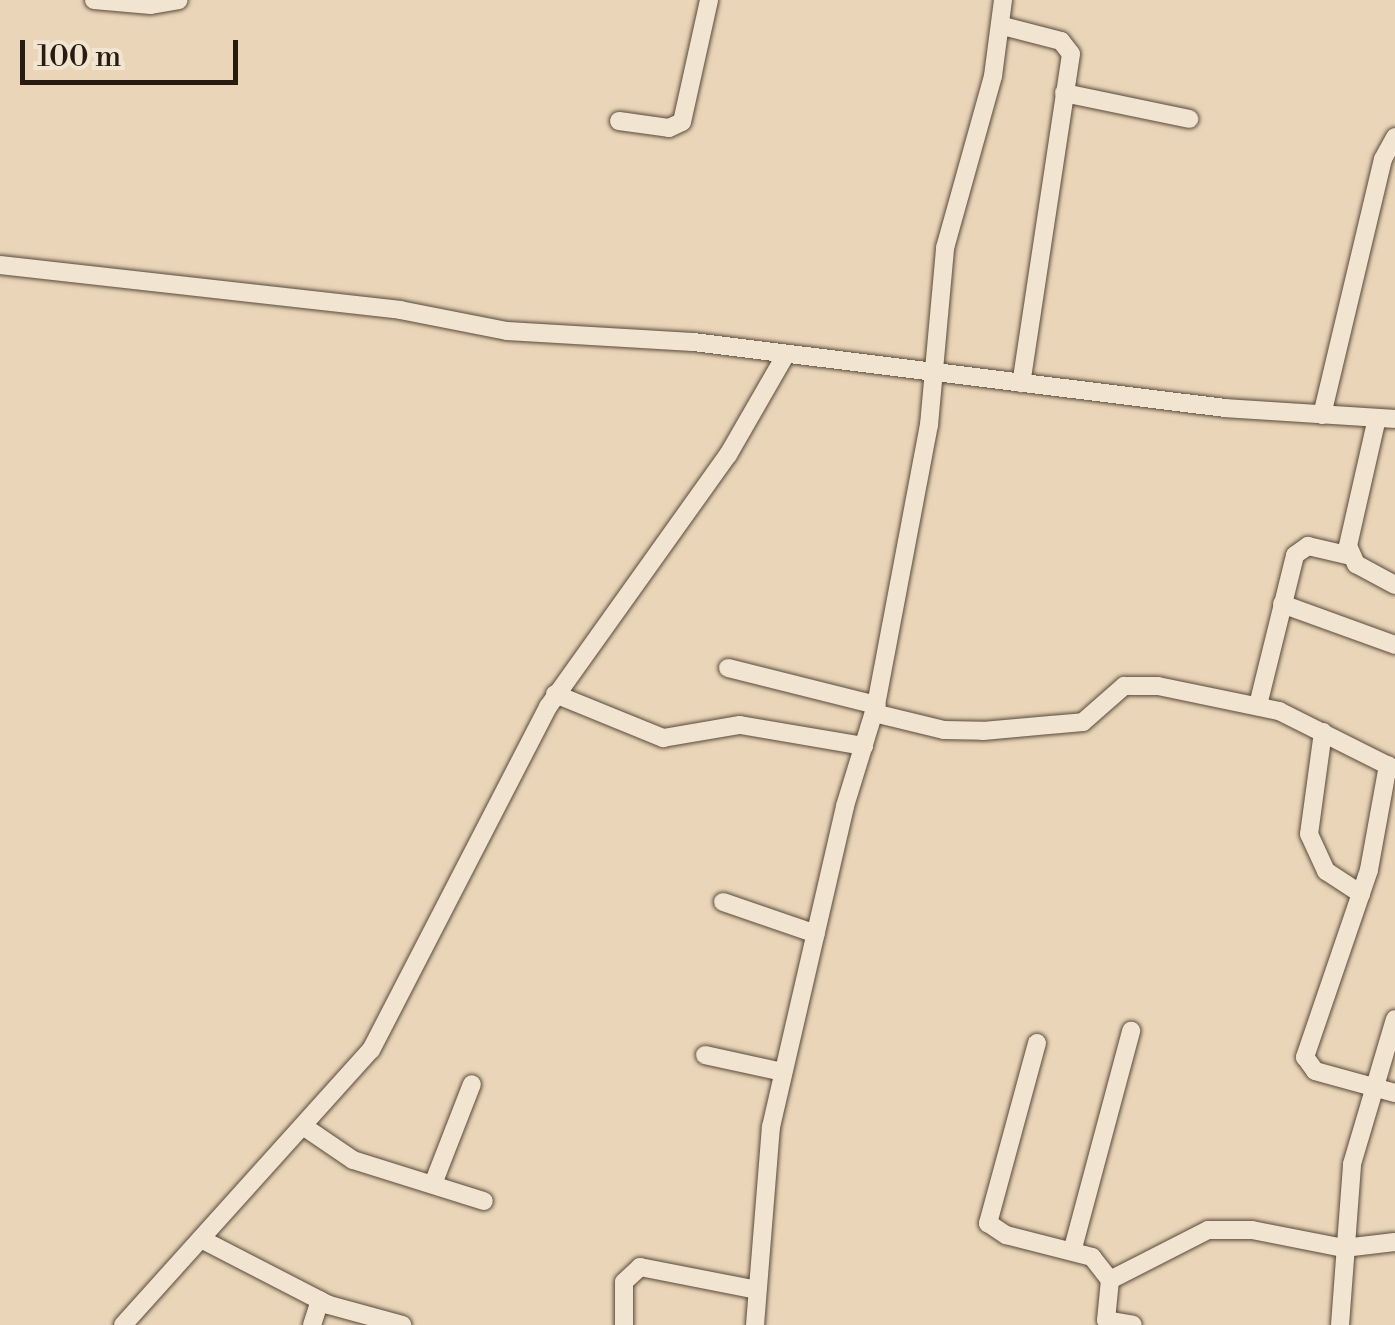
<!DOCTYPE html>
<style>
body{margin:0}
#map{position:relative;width:1395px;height:1325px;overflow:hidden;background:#ead5b8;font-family:"Libre Bodoni",serif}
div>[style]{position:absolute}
.roads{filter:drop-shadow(0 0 2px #584a3a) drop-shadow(0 0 2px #584a3a)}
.minor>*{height:18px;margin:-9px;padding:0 9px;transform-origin:9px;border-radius:9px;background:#f1e4d1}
span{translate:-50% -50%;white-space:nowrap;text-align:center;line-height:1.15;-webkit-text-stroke:8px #f1e4d1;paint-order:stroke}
.scale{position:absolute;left:20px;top:40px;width:218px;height:45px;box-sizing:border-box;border:5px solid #281c10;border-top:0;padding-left:12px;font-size:30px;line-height:35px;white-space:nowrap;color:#281c10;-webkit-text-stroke:8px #f1e4d1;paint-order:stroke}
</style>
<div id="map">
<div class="roads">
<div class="minor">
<div style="left:94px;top:0;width:57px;rotate:5deg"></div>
<div style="left:151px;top:5px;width:28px;rotate:-10deg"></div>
<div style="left:1003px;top:26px;width:60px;rotate:14.5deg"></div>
<div style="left:1061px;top:41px;width:16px;rotate:52deg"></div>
<div style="left:1071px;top:54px;width:333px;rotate:98.6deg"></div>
<div style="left:1064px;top:93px;width:128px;rotate:11.7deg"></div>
<div style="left:619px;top:121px;width:50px;rotate:8deg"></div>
<div style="left:669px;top:128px;width:14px;rotate:-25deg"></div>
<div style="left:682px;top:122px;width:125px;rotate:-77.5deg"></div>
<div style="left:0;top:265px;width:403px;rotate:6.4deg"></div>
<div style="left:400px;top:310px;width:109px;rotate:11.1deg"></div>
<div style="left:507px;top:331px;width:186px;rotate:3.4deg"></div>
<div style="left:693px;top:342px;width:536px;rotate:7.07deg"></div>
<div style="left:1225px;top:408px;width:170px;rotate:3.7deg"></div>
<div style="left:1322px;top:415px;width:263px;rotate:-76.6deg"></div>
<div style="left:1383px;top:159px;width:25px;rotate:-61deg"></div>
<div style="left:1377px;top:418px;width:131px;rotate:102.8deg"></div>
<div style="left:1348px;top:546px;width:20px;rotate:66deg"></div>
<div style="left:1356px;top:564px;width:44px;rotate:28.3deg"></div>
<div style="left:1282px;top:604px;width:120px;rotate:19.9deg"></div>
<div style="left:728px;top:668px;width:153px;rotate:14deg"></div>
<div style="left:555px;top:694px;width:117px;rotate:22.2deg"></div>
<div style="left:663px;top:738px;width:78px;rotate:-9.6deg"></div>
<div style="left:740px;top:725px;width:126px;rotate:9.6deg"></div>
<div style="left:1258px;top:705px;width:154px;rotate:-76.1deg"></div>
<div style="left:1295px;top:555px;width:16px;rotate:-35deg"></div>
<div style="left:1308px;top:546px;width:44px;rotate:13.1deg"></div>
<div style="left:874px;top:713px;width:72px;rotate:13.7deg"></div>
<div style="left:944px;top:730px;width:39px;rotate:1deg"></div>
<div style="left:983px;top:731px;width:100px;rotate:-5.1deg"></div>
<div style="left:1083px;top:722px;width:55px;rotate:-41.3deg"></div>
<div style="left:1124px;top:686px;width:34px"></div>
<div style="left:1158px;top:686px;width:124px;rotate:11.7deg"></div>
<div style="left:1279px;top:711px;width:130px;rotate:26.6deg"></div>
<div style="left:1323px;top:732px;width:103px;rotate:97.8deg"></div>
<div style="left:1309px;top:834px;width:41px;rotate:65.3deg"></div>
<div style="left:1326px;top:871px;width:42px;rotate:33.3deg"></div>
<div style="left:1388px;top:765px;width:107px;rotate:100.3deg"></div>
<div style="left:1369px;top:870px;width:198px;rotate:108.9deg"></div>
<div style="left:1305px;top:1057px;width:17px;rotate:54deg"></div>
<div style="left:1315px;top:1071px;width:83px;rotate:15.4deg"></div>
<div style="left:723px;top:902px;width:98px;rotate:19deg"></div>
<div style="left:1037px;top:1043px;width:187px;rotate:105.2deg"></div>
<div style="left:988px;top:1223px;width:22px;rotate:34deg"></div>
<div style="left:1006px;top:1235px;width:89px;rotate:14.3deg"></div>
<div style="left:1092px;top:1257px;width:29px;rotate:52deg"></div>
<div style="left:1110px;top:1280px;width:40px;rotate:95.7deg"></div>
<div style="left:1106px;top:1320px;width:27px;rotate:10deg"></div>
<div style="left:705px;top:1055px;width:80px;rotate:12.3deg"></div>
<div style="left:303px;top:1126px;width:60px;rotate:34.2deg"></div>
<div style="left:353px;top:1160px;width:137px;rotate:17.4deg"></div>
<div style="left:433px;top:1184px;width:107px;rotate:-68.7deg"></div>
<div style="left:201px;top:1239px;width:144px;rotate:27.3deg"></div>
<div style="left:329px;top:1305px;width:76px;rotate:15.3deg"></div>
<div style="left:1073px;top:1248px;width:225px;rotate:-75deg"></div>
<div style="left:1110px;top:1280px;width:110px;rotate:-27deg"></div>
<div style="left:1208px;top:1230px;width:44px"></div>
<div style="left:1252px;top:1230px;width:94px;rotate:11.1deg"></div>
<div style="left:1344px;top:1248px;width:51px;rotate:-6.7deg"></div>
<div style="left:123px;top:1325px;width:370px;rotate:-48deg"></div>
<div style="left:371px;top:1050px;width:386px;rotate:-62.7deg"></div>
<div style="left:548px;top:707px;width:310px;rotate:-54.5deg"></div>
<div style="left:728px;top:455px;width:116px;rotate:-60.1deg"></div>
<div style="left:312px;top:1325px;width:26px;rotate:-72deg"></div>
<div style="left:624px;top:1325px;width:43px;rotate:-90deg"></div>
<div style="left:624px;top:1282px;width:22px;rotate:-43deg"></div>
<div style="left:640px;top:1267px;width:119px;rotate:11.1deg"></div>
<div style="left:755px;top:1325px;width:199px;rotate:-85.4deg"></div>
<div style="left:771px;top:1127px;width:329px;rotate:-77deg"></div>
<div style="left:845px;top:806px;width:106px;rotate:-72.9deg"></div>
<div style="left:876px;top:705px;width:285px;rotate:-79.3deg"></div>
<div style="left:929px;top:425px;width:178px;rotate:-84.8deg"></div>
<div style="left:945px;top:248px;width:179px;rotate:-74.4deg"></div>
<div style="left:993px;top:76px;width:77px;rotate:-82.5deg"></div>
<div style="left:1340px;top:1325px;width:161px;rotate:-85.7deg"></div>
<div style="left:1352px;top:1164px;width:151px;rotate:-73.5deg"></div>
</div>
</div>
<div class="scale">100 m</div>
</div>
